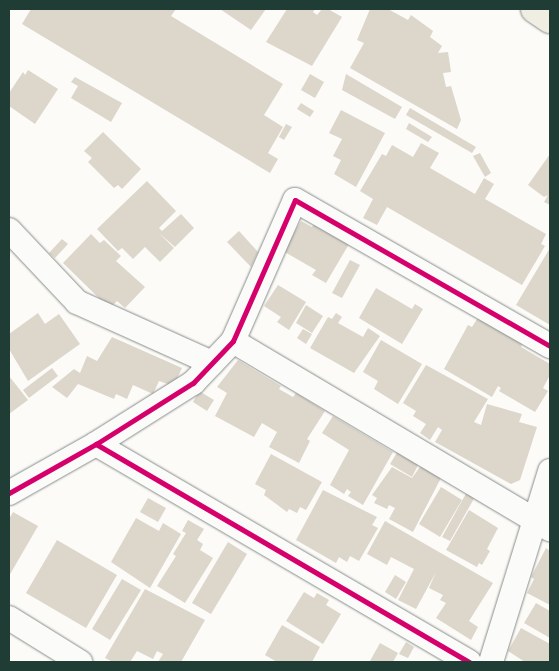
<!DOCTYPE html>
<style>
body{margin:0}
#map{position:relative;width:559px;height:671px;overflow:hidden;background:#fcfbf8;font-family:Kalam,sans-serif}
div>[style]{position:absolute}
.building>*{inset:0;background:#dcd6cb}
.roads{filter:drop-shadow(0 0 1px #888d8a) drop-shadow(0 0 1px #888d8a)}
.minor>*{height:24px;margin:-12px;padding:0 12px;transform-origin:12px;border-radius:12px;background:#fbfbf9}
.trunk>*{height:28px;margin:-14px;padding:0 14px;transform-origin:14px;border-radius:14px;background:#f0ede2}
.cycleway>*{height:5px;margin:-2.5px;padding:0 2.5px;transform-origin:2.5px;border-radius:2.5px;background:#d6006c}
span{translate:-50% -50%;white-space:nowrap;text-align:center;line-height:1.15;-webkit-text-stroke:4.5px #fdfcf7;paint-order:stroke}
.frame{position:absolute;inset:0;border:10px solid #1f3d34;pointer-events:none}
</style>
<div id="map">
<div class="building">
<div style="clip-path:polygon(31px 9px,176px 9px,171px 16px,283px 84px,264px 115px,283px 127px,268px 153px,278px 159px,270px 173px,22px 24px)"></div>
<div style="clip-path:polygon(220px 9px,266px 9px,251px 30px)"></div>
<div style="clip-path:polygon(287px 9px,315px 9px,313px 12px,317px 15px,322px 9px,328px 9px,342px 17px,312px 66px,266px 42px)"></div>
<div style="clip-path:polygon(370px 9px,388px 9px,408px 20px,411px 15px,433px 31px,430px 37px,442px 46px,438px 53px,448px 52px,451px 72px,443px 73px,446px 87px,451px 86px,461px 120px,457px 129px,350px 68px,364px 43px,357px 40px)"></div>
<div style="clip-path:polygon(28px 70px,58px 89px,35px 124px,9px 106px,9px 93px,23px 72px,25px 75px)"></div>
<div style="clip-path:polygon(310px 74px,324px 82px,315px 98px,301px 90px)"></div>
<div style="clip-path:polygon(346px 74px,402px 107px,395px 119px,342px 90px)"></div>
<div style="clip-path:polygon(75px 77px,122px 103px,111px 122px,71px 98px,78px 86px,71px 82px)"></div>
<div style="clip-path:polygon(301px 103px,314px 111px,310px 117px,297px 109px)"></div>
<div style="clip-path:polygon(410px 108px,476px 147px,472px 153px,406px 115px)"></div>
<div style="clip-path:polygon(341px 110px,385px 133px,356px 187px,334px 174px,341px 160px,333px 156px,342px 139px,329px 133px)"></div>
<div style="clip-path:polygon(409px 123px,432px 137px,428px 142px,406px 129px)"></div>
<div style="clip-path:polygon(286px 124px,292px 127px,284px 140px,279px 137px)"></div>
<div style="clip-path:polygon(103px 132px,141px 169px,122px 189px,118px 185px,114px 188px,88px 162px,92px 158px,84px 151px)"></div>
<div style="clip-path:polygon(421px 143px,439px 153px,430px 168px,475px 194px,484px 178px,494px 184px,485px 199px,546px 234px,541px 244px,545px 246px,522px 285px,387px 207px,377px 225px,363px 218px,373px 199px,360px 191px,382px 154px,386px 156px,392px 145px,413px 157px)"></div>
<div style="clip-path:polygon(480px 153px,491px 173px,485px 177px,473px 156px)"></div>
<div style="clip-path:polygon(550px 154px,550px 205px,544px 202px,548px 195px,544px 197px,528px 185px)"></div>
<div style="clip-path:polygon(147px 181px,176px 211px,159px 228px,162px 231px,181px 214px,194px 228px,175px 247px,159px 233px,174px 248px,160px 262px,145px 247px,133px 259px,122px 248px,118px 251px,97px 229px)"></div>
<div style="clip-path:polygon(301px 221px,312px 227px,314px 224px,349px 244px,326px 283px,312px 275px,316px 270px,283px 251px)"></div>
<div style="clip-path:polygon(239px 231px,258px 252px,251px 267px,227px 242px)"></div>
<div style="clip-path:polygon(91px 234px,100px 243px,104px 240px,121px 256px,116px 261px,145px 287px,125px 308px,117px 301px,112px 306px,104px 303px,63px 263px)"></div>
<div style="clip-path:polygon(62px 239px,68px 244px,55px 258px,49px 253px)"></div>
<div style="clip-path:polygon(550px 248px,550px 325px,516px 305px)"></div>
<div style="clip-path:polygon(350px 260px,360px 265px,342px 298px,332px 293px)"></div>
<div style="clip-path:polygon(278px 285px,306px 302px,289px 330px,277px 322px,281px 317px,264px 306px)"></div>
<div style="clip-path:polygon(376px 288px,412px 309px,415px 304px,423px 309px,402px 344px,359px 318px)"></div>
<div style="clip-path:polygon(306px 305px,323px 316px,312px 333px,296px 323px)"></div>
<div style="clip-path:polygon(38px 313px,45px 324px,59px 314px,80px 344px,28px 381px,9px 349px,9px 334px)"></div>
<div style="clip-path:polygon(336px 313px,342px 317px,338px 323px,363px 337px,368px 328px,380px 336px,354px 373px,310px 348px,328px 317px,332px 319px)"></div>
<div style="clip-path:polygon(479px 316px,523px 342px,521px 347px,550px 364px,550px 375px,543px 388px,548px 391px,535px 412px,499px 391px,501px 388px,498px 386px,492px 397px,444px 369px,468px 325px,472px 327px)"></div>
<div style="clip-path:polygon(303px 329px,312px 334px,306px 344px,297px 338px)"></div>
<div style="clip-path:polygon(112px 337px,182px 368px,176px 381px,171px 385px,159px 381px,153px 394px,133px 385px,127px 399px,116px 394px,114px 399px,78px 384px,67px 398px,52px 387px,74px 369px,80px 373px,87px 356px,97px 361px)"></div>
<div style="clip-path:polygon(381px 340px,422px 364px,398px 404px,374px 389px,378px 381px,363px 372px)"></div>
<div style="clip-path:polygon(238px 360px,281px 386px,279px 389px,293px 397px,296px 393px,325px 411px,307px 439px,310px 441px,299px 463px,269px 447px,277px 432px,262px 423px,254px 437px,215px 416px,227px 393px,217px 387px)"></div>
<div style="clip-path:polygon(426px 365px,488px 399px,474px 422px,481px 425px,487px 404px,522px 414px,519px 422px,537px 427px,520px 480px,511px 484px,435px 442px,442px 430px,438px 427px,430px 440px,420px 433px,426px 424px,413px 416px,416px 411px,403px 403px)"></div>
<div style="clip-path:polygon(52px 368px,58px 376px,29px 398px,23px 390px)"></div>
<div style="clip-path:polygon(9px 376px,28px 400px,9px 414px)"></div>
<div style="clip-path:polygon(199px 391px,214px 400px,207px 411px,193px 402px)"></div>
<div style="clip-path:polygon(333px 416px,393px 452px,363px 505px,348px 496px,351px 492px,347px 489px,344px 494px,330px 485px,349px 450px,322px 433px)"></div>
<div style="clip-path:polygon(398px 451px,419px 463px,412px 477px,390px 464px)"></div>
<div style="clip-path:polygon(271px 454px,322px 482px,306px 510px,300px 507px,297px 513px,289px 509px,287px 512px,264px 495px,266px 490px,255px 484px)"></div>
<div style="clip-path:polygon(422px 464px,442px 476px,413px 532px,389px 519px,395px 508px,389px 505px,387px 509px,374px 503px,377px 498px,372px 495px,392px 467px,412px 478px)"></div>
<div style="clip-path:polygon(441px 487px,462px 500px,440px 537px,419px 524px)"></div>
<div style="clip-path:polygon(323px 490px,377px 517px,372px 525px,378px 528px,359px 561px,350px 556px,347px 562px,339px 557px,336px 563px,296px 540px)"></div>
<div style="clip-path:polygon(468px 490px,476px 495px,450px 541px,442px 537px)"></div>
<div style="clip-path:polygon(148px 498px,166px 508px,158px 522px,140px 512px)"></div>
<div style="clip-path:polygon(469px 510px,498px 528px,487px 549px,490px 551px,482px 565px,479px 563px,477px 567px,446px 550px)"></div>
<div style="clip-path:polygon(13px 512px,38px 526px,9px 576px,9px 519px)"></div>
<div style="clip-path:polygon(136px 518px,159px 531px,163px 523px,181px 534px,150px 588px,111px 562px)"></div>
<div style="clip-path:polygon(188px 520px,204px 529px,197px 540px,203px 544px,200px 550px,213px 558px,185px 603px,157px 586px,176px 556px,173px 554px,186px 533px,182px 531px)"></div>
<div style="clip-path:polygon(385px 521px,493px 583px,469px 621px,478px 627px,471px 640px,436px 618px,446px 603px,440px 600px,443px 595px,429px 588px,436px 572px,416px 609px,398px 600px,414px 569px,391px 557px,387px 565px,367px 554px)"></div>
<div style="clip-path:polygon(57px 540px,117px 575px,86px 628px,26px 593px)"></div>
<div style="clip-path:polygon(228px 542px,247px 554px,211px 614px,192px 603px)"></div>
<div style="clip-path:polygon(546px 548px,550px 551px,550px 605px,527px 593px,534px 579px,531px 577px)"></div>
<div style="clip-path:polygon(395px 575px,406px 582px,396px 599px,385px 592px)"></div>
<div style="clip-path:polygon(122px 579px,141px 590px,110px 640px,92px 629px)"></div>
<div style="clip-path:polygon(145px 589px,205px 620px,181px 662px,158px 662px,163px 654px,157px 651px,153px 659px,137px 651px,130px 662px,113px 662px,105px 658px)"></div>
<div style="clip-path:polygon(304px 592px,314px 598px,317px 593px,329px 600px,326px 605px,341px 614px,323px 644px,286px 621px)"></div>
<div style="clip-path:polygon(536px 603px,550px 611px,550px 638px,524px 623px)"></div>
<div style="clip-path:polygon(282px 625px,320px 647px,312px 662px,277px 662px,265px 655px)"></div>
<div style="clip-path:polygon(521px 628px,550px 644px,550px 662px,525px 662px,508px 651px)"></div>
<div style="clip-path:polygon(406px 642px,414px 647px,408px 658px,399px 654px)"></div>
<div style="clip-path:polygon(380px 643px,398px 653px,393px 662px,370px 661px)"></div>
</div>
<div class="roads">
<div class="minor">
<div style="left:9px;top:230px;width:99px;rotate:46.6deg"></div>
<div style="left:77px;top:302px;width:148px;rotate:24.3deg"></div>
<div style="left:233px;top:341px;width:369px;rotate:30.7deg"></div>
<div style="left:96px;top:444px;width:432px;rotate:30.3deg"></div>
<div style="left:9px;top:493px;width:100px;rotate:-29.4deg"></div>
<div style="left:96px;top:444px;width:115px;rotate:-32.2deg"></div>
<div style="left:193px;top:383px;width:58px;rotate:-46.4deg"></div>
<div style="left:233px;top:341px;width:154px;rotate:-66.3deg"></div>
<div style="left:295px;top:200px;width:294px;rotate:29.8deg"></div>
<div style="left:9px;top:618px;width:84px;rotate:31.8deg"></div>
<div style="left:491px;top:662px;width:200px;rotate:-72.8deg"></div>
</div>
<div class="trunk">
<div style="left:535px;top:9px;width:18px;rotate:34deg"></div>
</div>
</div>
<div class="cycleway">
<div style="left:96px;top:444px;width:432px;rotate:30.3deg"></div>
<div style="left:9px;top:493px;width:100px;rotate:-29.4deg"></div>
<div style="left:96px;top:444px;width:115px;rotate:-32.2deg"></div>
<div style="left:193px;top:383px;width:58px;rotate:-46.4deg"></div>
<div style="left:233px;top:341px;width:154px;rotate:-66.3deg"></div>
<div style="left:295px;top:200px;width:294px;rotate:29.8deg"></div>
</div>
<div class="frame"></div>
</div>
